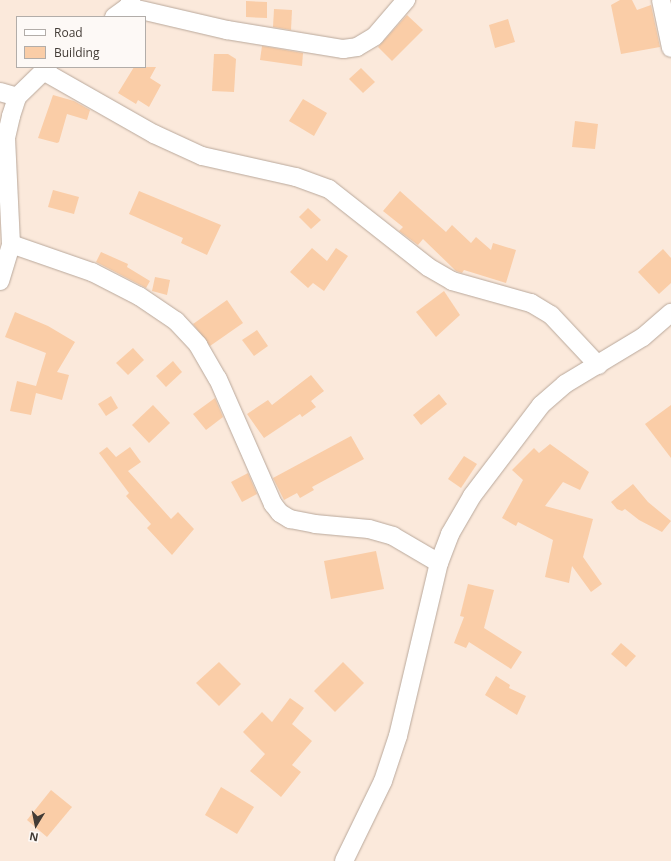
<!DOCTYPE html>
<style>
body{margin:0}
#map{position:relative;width:671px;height:861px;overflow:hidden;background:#fbe9db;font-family:"Open Sans",sans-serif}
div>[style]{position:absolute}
.building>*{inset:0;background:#facda7}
.roads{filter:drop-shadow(0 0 1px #b9a89b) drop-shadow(0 0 1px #b9a89b)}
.street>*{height:18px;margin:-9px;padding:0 9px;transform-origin:9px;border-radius:9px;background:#fff}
span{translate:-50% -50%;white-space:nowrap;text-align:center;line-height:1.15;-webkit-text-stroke:3px #fdf9f6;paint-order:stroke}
.legend{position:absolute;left:16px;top:16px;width:130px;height:52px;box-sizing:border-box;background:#fdf9f6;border:1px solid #b2ada9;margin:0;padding:5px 7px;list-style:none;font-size:12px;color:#423b35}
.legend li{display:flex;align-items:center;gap:8px;height:20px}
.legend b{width:20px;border:1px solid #b2ada9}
.north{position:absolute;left:16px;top:805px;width:40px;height:40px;-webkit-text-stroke:3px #fdf9f6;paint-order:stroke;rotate:190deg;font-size:11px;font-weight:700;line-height:16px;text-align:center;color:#423b35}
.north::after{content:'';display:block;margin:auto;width:14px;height:18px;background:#423b35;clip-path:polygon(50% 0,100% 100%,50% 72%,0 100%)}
</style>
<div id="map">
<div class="building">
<div style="clip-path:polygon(620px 0,632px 0,637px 10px,651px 5px,660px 47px,621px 54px,611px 5px)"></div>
<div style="clip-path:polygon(246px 1px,267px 2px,267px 18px,246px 17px)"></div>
<div style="clip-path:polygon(274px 9px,292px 10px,291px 30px,273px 27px)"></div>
<div style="clip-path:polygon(407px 15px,423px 30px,392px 61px,378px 47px)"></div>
<div style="clip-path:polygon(508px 19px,515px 42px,495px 48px,489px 25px)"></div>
<div style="clip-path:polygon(262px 46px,303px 53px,302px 66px,260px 60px)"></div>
<div style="clip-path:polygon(214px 54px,228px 54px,236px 59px,234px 92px,212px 91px)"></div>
<div style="clip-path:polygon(134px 67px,156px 67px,150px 78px,161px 85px,149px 107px,138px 100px,136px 104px,118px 93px)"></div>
<div style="clip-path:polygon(361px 68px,375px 82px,363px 93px,349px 79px)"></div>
<div style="clip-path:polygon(53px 95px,74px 101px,90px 110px,87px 120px,67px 114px,59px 142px,57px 143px,38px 138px)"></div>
<div style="clip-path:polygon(303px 99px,327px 113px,314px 136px,289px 121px)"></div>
<div style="clip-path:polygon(575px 121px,598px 124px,595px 149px,572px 147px)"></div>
<div style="clip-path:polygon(53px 190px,79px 197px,74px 214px,48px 207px)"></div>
<div style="clip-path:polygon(139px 191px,221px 225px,207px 255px,181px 243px,183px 238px,129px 214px)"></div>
<div style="clip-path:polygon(400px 191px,446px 232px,452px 225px,471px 243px,476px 237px,491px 250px,493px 243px,516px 250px,506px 283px,464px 270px,462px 273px,456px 271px,423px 239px,418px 245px,399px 231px,403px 227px,383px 211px)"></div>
<div style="clip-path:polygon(308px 208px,321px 220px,311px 229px,299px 217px)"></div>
<div style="clip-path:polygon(312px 248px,327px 261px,336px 248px,348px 256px,324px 291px,313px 283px,308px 288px,290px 272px)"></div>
<div style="clip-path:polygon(663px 249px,671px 258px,671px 283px,659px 294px,638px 272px)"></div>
<div style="clip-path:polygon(101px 252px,128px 264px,127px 267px,150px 281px,146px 288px,96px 262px)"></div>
<div style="clip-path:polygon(155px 277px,170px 280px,167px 295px,152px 291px)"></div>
<div style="clip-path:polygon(444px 291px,460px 315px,436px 337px,416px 312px)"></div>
<div style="clip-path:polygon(227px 300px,243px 323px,210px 346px,193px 324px)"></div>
<div style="clip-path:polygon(15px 312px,48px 326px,75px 342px,57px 372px,69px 375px,62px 400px,36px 393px,31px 415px,10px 411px,17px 381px,36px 386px,46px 353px,5px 337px)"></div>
<div style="clip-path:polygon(257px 330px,268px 346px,254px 356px,242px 340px)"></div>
<div style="clip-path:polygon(133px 348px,144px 360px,128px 375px,116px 363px)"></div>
<div style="clip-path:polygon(173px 361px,182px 372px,166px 387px,156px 376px)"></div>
<div style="clip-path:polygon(311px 375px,324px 391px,311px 401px,316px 407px,302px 417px,300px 414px,264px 438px,247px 414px,268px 400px,272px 405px)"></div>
<div style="clip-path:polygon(439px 394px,447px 404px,421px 425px,413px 415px)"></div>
<div style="clip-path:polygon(111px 396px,118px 408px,106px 416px,98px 404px)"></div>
<div style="clip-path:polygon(215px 398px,223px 417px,206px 430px,193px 414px)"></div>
<div style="clip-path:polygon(153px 405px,170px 423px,149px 443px,132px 425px)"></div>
<div style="clip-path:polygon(671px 405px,671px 458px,645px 424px)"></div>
<div style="clip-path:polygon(351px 436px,364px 459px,312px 487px,314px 490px,300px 498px,297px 493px,284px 500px,273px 478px)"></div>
<div style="clip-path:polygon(550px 444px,589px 472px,580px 490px,563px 482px,545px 506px,593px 519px,583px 557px,602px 584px,591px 592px,572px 566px,569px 583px,545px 577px,553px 540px,518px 522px,516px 526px,502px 518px,523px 480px,512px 470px,534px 448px,539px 453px)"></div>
<div style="clip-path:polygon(107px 447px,116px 457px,130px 447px,141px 462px,128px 471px,171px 519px,178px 512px,194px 529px,172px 555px,147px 528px,151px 524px,126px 496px,129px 493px,99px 453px)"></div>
<div style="clip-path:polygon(464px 456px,477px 464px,461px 488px,448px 479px)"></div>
<div style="clip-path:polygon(248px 473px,257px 494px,242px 502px,231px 482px)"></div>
<div style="clip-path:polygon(633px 484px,648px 502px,671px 521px,662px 532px,639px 520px,625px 509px,622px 511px,617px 509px,611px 502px)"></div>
<div style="clip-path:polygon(376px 551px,384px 589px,331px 599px,324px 561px)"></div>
<div style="clip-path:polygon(468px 584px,494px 590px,484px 628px,522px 652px,511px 669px,469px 642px,466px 648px,454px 643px,464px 617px,460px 616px)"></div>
<div style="clip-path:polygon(621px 643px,636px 656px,626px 667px,611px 654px)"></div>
<div style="clip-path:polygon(219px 662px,241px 684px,219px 706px,196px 683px)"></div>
<div style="clip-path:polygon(343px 662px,364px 683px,335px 712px,314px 691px)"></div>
<div style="clip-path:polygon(496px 676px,510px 685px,509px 688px,526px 696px,517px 715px,485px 695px)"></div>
<div style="clip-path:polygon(290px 698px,304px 708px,292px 724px,312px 741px,292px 765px,301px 772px,281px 797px,250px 771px,265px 754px,243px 732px,262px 712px,272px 722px)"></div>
<div style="clip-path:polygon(221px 787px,254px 807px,237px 834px,205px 815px)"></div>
<div style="clip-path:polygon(51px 790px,72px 807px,47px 837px,27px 820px)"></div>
</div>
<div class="roads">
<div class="street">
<div style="left:661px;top:0;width:49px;rotate:78.2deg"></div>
<div style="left:128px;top:7px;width:102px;rotate:13.1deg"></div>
<div style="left:227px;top:30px;width:118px;rotate:9.3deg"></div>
<div style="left:343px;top:49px;width:14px;rotate:-8deg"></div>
<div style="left:357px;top:47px;width:21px;rotate:-31deg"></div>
<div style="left:375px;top:36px;width:48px;rotate:-49.3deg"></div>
<div style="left:114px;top:17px;width:17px;rotate:-36deg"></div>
<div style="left:128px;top:7px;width:8px;rotate:-67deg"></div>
<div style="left:43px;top:71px;width:128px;rotate:29.6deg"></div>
<div style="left:154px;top:134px;width:53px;rotate:24.6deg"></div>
<div style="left:202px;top:156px;width:96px;rotate:12.6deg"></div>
<div style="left:296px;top:177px;width:35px;rotate:20deg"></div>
<div style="left:329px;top:189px;width:126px;rotate:38.2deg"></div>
<div style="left:428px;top:267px;width:28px;rotate:30deg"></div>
<div style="left:452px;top:281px;width:82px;rotate:15.6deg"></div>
<div style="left:531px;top:303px;width:23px;rotate:31deg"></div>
<div style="left:551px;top:315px;width:69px;rotate:46.8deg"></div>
<div style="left:0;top:92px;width:18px;rotate:16deg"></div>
<div style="left:11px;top:244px;width:86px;rotate:19.1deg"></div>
<div style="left:92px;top:272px;width:53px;rotate:27.1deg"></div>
<div style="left:139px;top:296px;width:45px;rotate:34deg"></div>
<div style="left:176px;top:321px;width:33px;rotate:47deg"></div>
<div style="left:198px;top:345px;width:39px;rotate:60deg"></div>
<div style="left:218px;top:379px;width:137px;rotate:66.3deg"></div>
<div style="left:273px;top:504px;width:11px;rotate:52deg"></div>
<div style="left:280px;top:513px;width:12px;rotate:31deg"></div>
<div style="left:290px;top:519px;width:25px;rotate:11deg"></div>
<div style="left:315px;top:524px;width:54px;rotate:5.3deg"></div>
<div style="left:369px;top:529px;width:25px;rotate:16deg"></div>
<div style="left:393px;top:536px;width:53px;rotate:30.4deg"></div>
<div style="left:0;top:281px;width:39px;rotate:-73deg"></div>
<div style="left:11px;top:244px;width:106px;rotate:-92.7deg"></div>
<div style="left:6px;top:138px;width:23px;rotate:-77deg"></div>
<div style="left:11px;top:116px;width:20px;rotate:-72deg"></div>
<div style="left:17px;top:97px;width:43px;rotate:-44.1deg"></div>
<div style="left:344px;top:861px;width:89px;rotate:-64deg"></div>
<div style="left:383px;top:781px;width:47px;rotate:-71.6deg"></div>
<div style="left:398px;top:736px;width:178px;rotate:-76.7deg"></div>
<div style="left:439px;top:563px;width:31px;rotate:-69deg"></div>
<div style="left:450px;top:534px;width:44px;rotate:-59.9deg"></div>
<div style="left:472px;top:496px;width:114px;rotate:-52.8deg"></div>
<div style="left:541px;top:405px;width:32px;rotate:-41deg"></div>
<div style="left:565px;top:384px;width:91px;rotate:-31.1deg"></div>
<div style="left:643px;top:337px;width:37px;rotate:-41deg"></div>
</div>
</div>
<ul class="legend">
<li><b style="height:5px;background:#fff"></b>Road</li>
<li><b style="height:11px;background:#facda7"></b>Building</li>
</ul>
<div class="north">N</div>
</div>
